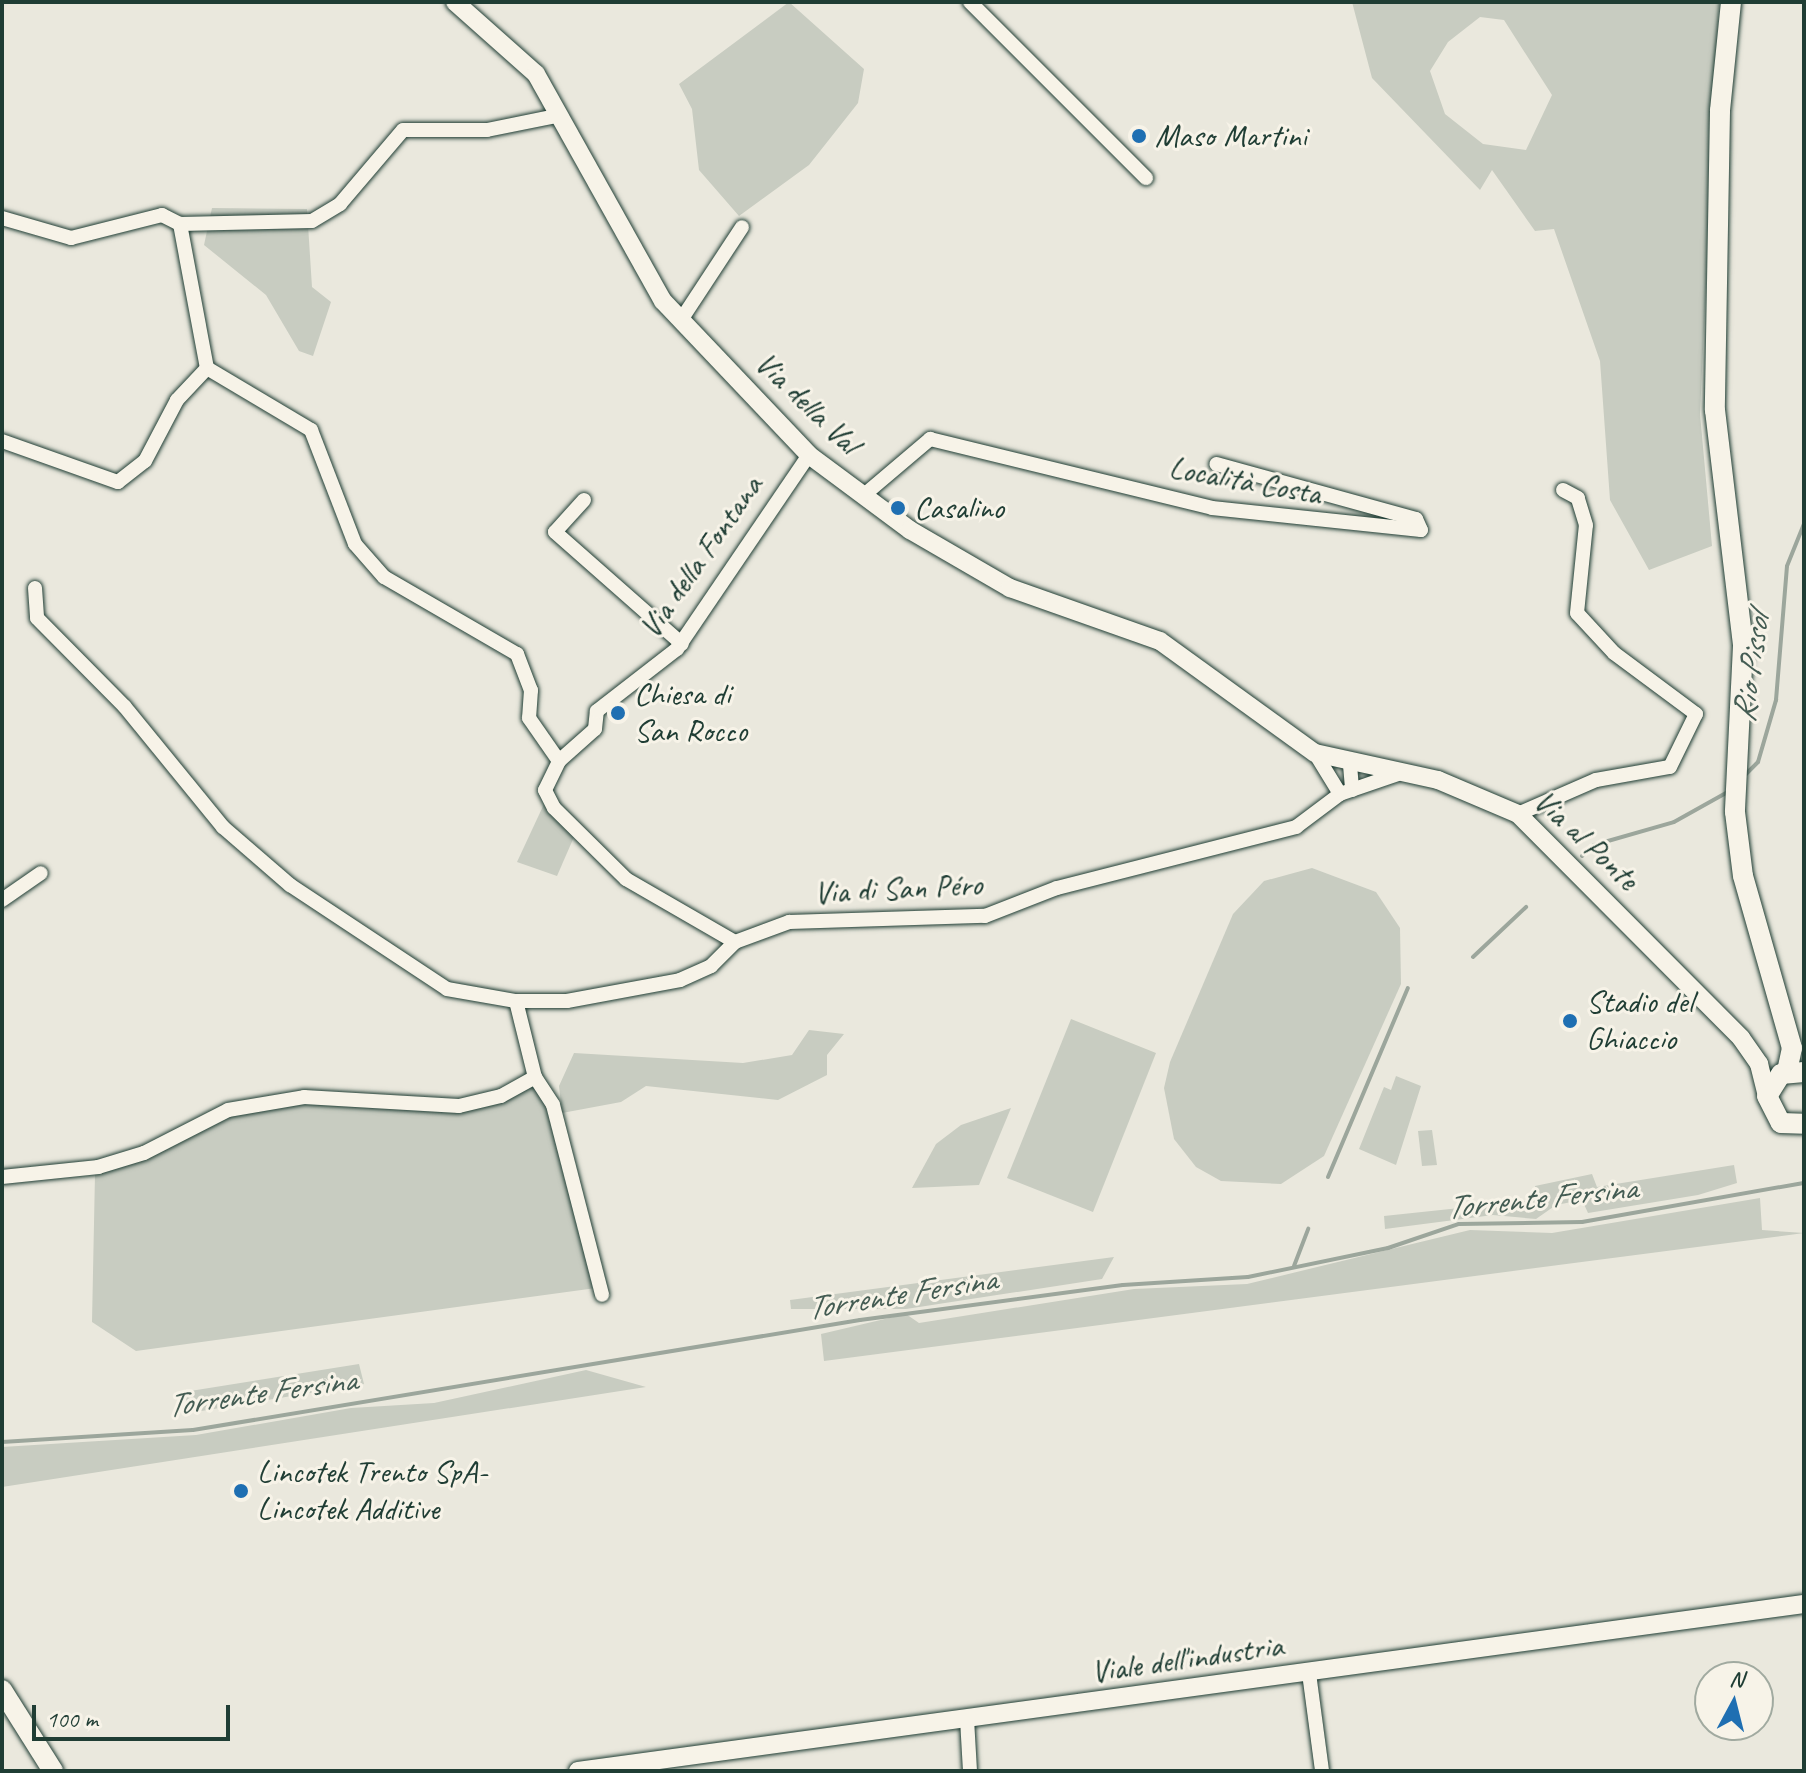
<!DOCTYPE html>
<meta charset="utf-8">
<style>
body{margin:0}
#map{position:relative;width:1806px;height:1773px;overflow:hidden;background:#eae8dd;font-family:Caveat,sans-serif}
div>[style]{position:absolute}
.green>*{inset:0;background:#c8ccc1}
.stream>*{height:4px;margin:-2px;padding:0 2px;transform-origin:2px;border-radius:2px;background:#9ca69c}
.roads{filter:drop-shadow(0 0 2px #1f3d34) drop-shadow(0 0 2px #1f3d34)}
.minor>*{height:14px;margin:-7px;padding:0 7px;transform-origin:7px;border-radius:7px;background:#f7f3e8}
.tertiary>*{height:18px;margin:-9px;padding:0 9px;transform-origin:9px;border-radius:9px;background:#f7f3e8}
.secondary>*{height:20px;margin:-10px;padding:0 10px;transform-origin:10px;border-radius:10px;background:#f7f3e8}
.dots>*{width:22px;height:22px;translate:-50% -50%;box-sizing:border-box;border:4px solid #f7f3e8;border-radius:50%}
span{translate:-50% -50%;white-space:nowrap;text-align:center;line-height:1.15;-webkit-text-stroke:6px #f7f3e8;paint-order:stroke}
.poi-label{font-size:32px;color:#1f3d34}
.left{translate:0 -50%;text-align:left}
.street-label{font-size:32px;color:#1f3d34}
.water-label{font-size:34px;color:#445c53;font-style:italic}
.frame{position:absolute;inset:0;border:4px solid #1f3d34;pointer-events:none}
.north{position:absolute;left:1694px;top:1661px;width:80px;height:80px;box-sizing:border-box;background:#f7f3e8;border:2px solid #a1aaa0;border-radius:50%;rotate:7deg;font-size:22px;font-weight:700;line-height:32px;text-align:center;color:#1f3d34}
.north::after{content:'';display:block;margin:auto;width:28px;height:36px;background:#1f6fb2;clip-path:polygon(50% 0,100% 100%,50% 72%,0 100%)}
.scale{position:absolute;left:32px;top:1705px;width:198px;height:36px;box-sizing:border-box;border:4px solid #1f3d34;border-top:0;padding-left:10px;font-size:24px;line-height:28px;white-space:nowrap;color:#1f3d34;-webkit-text-stroke:6px #f7f3e8;paint-order:stroke}
</style>
<div id="map">
<div class="green">
<div style="clip-path:polygon(789px 2px,864px 69px,858px 103px,809px 165px,739px 216px,699px 170px,692px 109px,679px 84px)"></div>
<div style="clip-path:polygon(evenodd,1352px 2px,1719px 2px,1700px 414px,1712px 546px,1649px 570px,1610px 500px,1600px 361px,1554px 229px,1535px 231px,1492px 170px,1480px 190px,1372px 78px,1352px 2px,1480px 17px,1504px 20px,1552px 95px,1526px 150px,1483px 144px,1445px 114px,1430px 71px,1448px 42px,1480px 17px)"></div>
<div style="clip-path:polygon(212px 208px,307px 209px,312px 287px,331px 302px,313px 356px,299px 351px,266px 295px,204px 245px)"></div>
<div style="clip-path:polygon(544px 804px,577px 830px,557px 876px,517px 862px)"></div>
<div style="clip-path:polygon(1312px 868px,1376px 892px,1400px 928px,1401px 984px,1324px 1156px,1281px 1184px,1221px 1181px,1196px 1167px,1174px 1139px,1164px 1088px,1170px 1062px,1233px 914px,1264px 881px)"></div>
<div style="clip-path:polygon(1071px 1019px,1156px 1053px,1093px 1212px,1007px 1178px)"></div>
<div style="clip-path:polygon(809px 1030px,844px 1034px,827px 1055px,827px 1075px,778px 1100px,646px 1086px,621px 1102px,562px 1113px,559px 1086px,574px 1053px,743px 1063px,792px 1055px)"></div>
<div style="clip-path:polygon(1396px 1076px,1421px 1086px,1396px 1165px,1359px 1149px,1384px 1087px,1391px 1090px)"></div>
<div style="clip-path:polygon(534px 1080px,552px 1106px,596px 1288px,136px 1351px,92px 1322px,95px 1174px,229px 1113px,304px 1101px,464px 1112px)"></div>
<div style="clip-path:polygon(1011px 1108px,979px 1185px,912px 1188px,936px 1144px,961px 1125px)"></div>
<div style="clip-path:polygon(1432px 1130px,1437px 1165px,1422px 1166px,1418px 1131px)"></div>
<div style="clip-path:polygon(1734px 1165px,1737px 1183px,1698px 1195px,1588px 1213px,1582px 1200px,1556px 1205px,1536px 1219px,1493px 1215px,1385px 1229px,1384px 1216px,1536px 1200px,1535px 1186px,1592px 1174px,1597px 1187px)"></div>
<div style="clip-path:polygon(1760px 1198px,1762px 1230px,1804px 1233px,824px 1361px,821px 1334px,906px 1314px,919px 1323px,1134px 1289px,1247px 1284px,1470px 1230px,1552px 1233px)"></div>
<div style="clip-path:polygon(1114px 1257px,1102px 1279px,906px 1309px,791px 1309px,790px 1300px)"></div>
<div style="clip-path:polygon(359px 1364px,364px 1384px,189px 1413px,184px 1392px)"></div>
<div style="clip-path:polygon(586px 1370px,646px 1387px,2px 1487px,2px 1447px,196px 1435px,351px 1408px,434px 1403px)"></div>
</div>
<div class="stream">
<div style="left:1746px;top:774px;width:17px;rotate:-45deg"></div>
<div style="left:1758px;top:762px;width:65px;rotate:-73.8deg"></div>
<div style="left:1776px;top:700px;width:134px;rotate:-85.3deg"></div>
<div style="left:1787px;top:566px;width:45px;rotate:-68deg"></div>
<div style="left:1582px;top:856px;width:16px;rotate:-43deg"></div>
<div style="left:1594px;top:845px;width:83px;rotate:-16deg"></div>
<div style="left:1674px;top:822px;width:62px;rotate:-29.1deg"></div>
<div style="left:1473px;top:957px;width:73px;rotate:-43.3deg"></div>
<div style="left:1328px;top:1177px;width:205px;rotate:-67.1deg"></div>
<div style="left:1294px;top:1266px;width:40px;rotate:-69deg"></div>
<div style="left:2px;top:1442px;width:191px;rotate:-3.6deg"></div>
<div style="left:193px;top:1430px;width:676px;rotate:-9.36deg"></div>
<div style="left:860px;top:1320px;width:265px;rotate:-7.6deg"></div>
<div style="left:1123px;top:1285px;width:125px;rotate:-3.7deg"></div>
<div style="left:1248px;top:1277px;width:143px;rotate:-11.7deg"></div>
<div style="left:1388px;top:1248px;width:75px;rotate:-18.7deg"></div>
<div style="left:1459px;top:1224px;width:123px;rotate:-0.9deg"></div>
<div style="left:1582px;top:1222px;width:225px;rotate:-10deg"></div>
</div>
<div class="roads">
<div class="minor">
<div style="left:970px;top:2px;width:249px;rotate:45deg"></div>
<div style="left:2px;top:218px;width:72px;rotate:16.2deg"></div>
<div style="left:71px;top:238px;width:94px;rotate:-14.2deg"></div>
<div style="left:162px;top:215px;width:20px;rotate:27deg"></div>
<div style="left:180px;top:224px;width:132px;rotate:-1.3deg"></div>
<div style="left:312px;top:221px;width:33px;rotate:-31deg"></div>
<div style="left:340px;top:204px;width:97px;rotate:-49.6deg"></div>
<div style="left:403px;top:130px;width:84px"></div>
<div style="left:487px;top:130px;width:70px;rotate:-11.5deg"></div>
<div style="left:180px;top:224px;width:147px;rotate:79.4deg"></div>
<div style="left:681px;top:320px;width:111px;rotate:-56.7deg"></div>
<div style="left:207px;top:368px;width:121px;rotate:30.8deg"></div>
<div style="left:311px;top:430px;width:122px;rotate:68.9deg"></div>
<div style="left:355px;top:544px;width:44px;rotate:48.7deg"></div>
<div style="left:384px;top:577px;width:154px;rotate:30.1deg"></div>
<div style="left:517px;top:654px;width:39px;rotate:69deg"></div>
<div style="left:531px;top:690px;width:28px;rotate:94deg"></div>
<div style="left:529px;top:718px;width:52px;rotate:55.1deg"></div>
<div style="left:2px;top:441px;width:123px;rotate:19.5deg"></div>
<div style="left:118px;top:482px;width:34px;rotate:-38deg"></div>
<div style="left:145px;top:461px;width:69px;rotate:-62.3deg"></div>
<div style="left:177px;top:400px;width:44px;rotate:-46.8deg"></div>
<div style="left:864px;top:495px;width:87px;rotate:-40.3deg"></div>
<div style="left:930px;top:439px;width:290px;rotate:13.7deg"></div>
<div style="left:1212px;top:508px;width:210px;rotate:6deg"></div>
<div style="left:1421px;top:530px;width:12px;rotate:-114deg"></div>
<div style="left:1416px;top:519px;width:207px;rotate:-164.6deg"></div>
<div style="left:584px;top:500px;width:43px;rotate:132.2deg"></div>
<div style="left:555px;top:532px;width:169px;rotate:41.4deg"></div>
<div style="left:35px;top:588px;width:30px;rotate:86deg"></div>
<div style="left:37px;top:618px;width:125px;rotate:45.3deg"></div>
<div style="left:125px;top:707px;width:155px;rotate:50.8deg"></div>
<div style="left:223px;top:827px;width:89px;rotate:40.9deg"></div>
<div style="left:290px;top:885px;width:188px;rotate:33.5deg"></div>
<div style="left:447px;top:989px;width:70px;rotate:9.9deg"></div>
<div style="left:516px;top:1001px;width:51px"></div>
<div style="left:567px;top:1001px;width:115px;rotate:-10.5deg"></div>
<div style="left:680px;top:980px;width:34px;rotate:-24deg"></div>
<div style="left:711px;top:966px;width:34px;rotate:-45deg"></div>
<div style="left:735px;top:942px;width:58px;rotate:-20.3deg"></div>
<div style="left:789px;top:922px;width:196px;rotate:-1.8deg"></div>
<div style="left:985px;top:916px;width:77px;rotate:-21.3deg"></div>
<div style="left:1057px;top:888px;width:247px;rotate:-14.3deg"></div>
<div style="left:1296px;top:827px;width:55px;rotate:-36.9deg"></div>
<div style="left:1315px;top:753px;width:48px;rotate:58.6deg"></div>
<div style="left:1350px;top:765px;width:25px;rotate:85deg"></div>
<div style="left:1340px;top:794px;width:61px;rotate:-19deg"></div>
<div style="left:1518px;top:814px;width:85px;rotate:-23.6deg"></div>
<div style="left:1596px;top:780px;width:75px;rotate:-10deg"></div>
<div style="left:1670px;top:767px;width:59px;rotate:-63.9deg"></div>
<div style="left:1696px;top:714px;width:102px;rotate:-143.4deg"></div>
<div style="left:1614px;top:653px;width:54px;rotate:-132.8deg"></div>
<div style="left:1577px;top:613px;width:88px;rotate:-84.2deg"></div>
<div style="left:1586px;top:525px;width:28px;rotate:-107deg"></div>
<div style="left:1578px;top:498px;width:17px;rotate:-152deg"></div>
<div style="left:2px;top:900px;width:47px;rotate:-34.7deg"></div>
<div style="left:735px;top:942px;width:126px;rotate:-150deg"></div>
<div style="left:626px;top:879px;width:101px;rotate:-135.4deg"></div>
<div style="left:554px;top:808px;width:20px;rotate:-117deg"></div>
<div style="left:545px;top:790px;width:32px;rotate:-64deg"></div>
<div style="left:559px;top:761px;width:48px;rotate:-41.6deg"></div>
<div style="left:595px;top:729px;width:18px;rotate:-84deg"></div>
<div style="left:597px;top:711px;width:101px;rotate:-37.8deg"></div>
<div style="left:677px;top:649px;width:235px;rotate:-55.8deg"></div>
<div style="left:516px;top:1001px;width:78px;rotate:76deg"></div>
<div style="left:535px;top:1077px;width:33px;rotate:57deg"></div>
<div style="left:553px;top:1105px;width:196px;rotate:75.5deg"></div>
<div style="left:2px;top:1177px;width:97px;rotate:-5.9deg"></div>
<div style="left:98px;top:1167px;width:48px;rotate:-16.9deg"></div>
<div style="left:144px;top:1153px;width:94px;rotate:-27.1deg"></div>
<div style="left:228px;top:1110px;width:77px;rotate:-9.7deg"></div>
<div style="left:304px;top:1097px;width:155px;rotate:3.3deg"></div>
<div style="left:459px;top:1106px;width:43px;rotate:-13.4deg"></div>
<div style="left:501px;top:1096px;width:39px;rotate:-29deg"></div>
<div style="left:1309px;top:1673px;width:99px;rotate:82.4deg"></div>
<div style="left:967px;top:1719px;width:52px;rotate:86.7deg"></div>
</div>
<div class="tertiary">
<div style="left:455px;top:2px;width:108px;rotate:41.6deg"></div>
<div style="left:536px;top:74px;width:260px;rotate:60.8deg"></div>
<div style="left:663px;top:301px;width:212px;rotate:46.5deg"></div>
<div style="left:809px;top:455px;width:126px;rotate:36.6deg"></div>
<div style="left:910px;top:530px;width:116px;rotate:30.1deg"></div>
<div style="left:1010px;top:588px;width:159px;rotate:19.5deg"></div>
<div style="left:1160px;top:641px;width:191px;rotate:35.9deg"></div>
<div style="left:1315px;top:753px;width:126px;rotate:12.4deg"></div>
<div style="left:1438px;top:780px;width:87px;rotate:23deg"></div>
<div style="left:1518px;top:814px;width:316px;rotate:45.1deg"></div>
<div style="left:1741px;top:1038px;width:32px;rotate:55deg"></div>
<div style="left:1759px;top:1064px;width:33px;rotate:76deg"></div>
<div style="left:578px;top:1771px;width:1237px;rotate:-7.76deg"></div>
</div>
<div class="secondary">
<div style="left:1731px;top:2px;width:110px;rotate:95.8deg"></div>
<div style="left:1720px;top:111px;width:299px;rotate:91deg"></div>
<div style="left:1715px;top:410px;width:238px;rotate:83.2deg"></div>
<div style="left:1743px;top:646px;width:166px;rotate:92.8deg"></div>
<div style="left:1735px;top:812px;width:64px;rotate:82.9deg"></div>
<div style="left:1743px;top:876px;width:179px;rotate:74.1deg"></div>
<div style="left:1792px;top:1048px;width:25px;rotate:102deg"></div>
<div style="left:1804px;top:1072px;width:23px;rotate:175deg"></div>
<div style="left:1781px;top:1074px;width:26px;rotate:122deg"></div>
<div style="left:1767px;top:1096px;width:30px;rotate:63deg"></div>
<div style="left:1781px;top:1123px;width:23px;rotate:2deg"></div>
<div style="left:2px;top:1690px;width:96px;rotate:57.8deg"></div>
</div>
</div>
<div class="dots">
<div style="left:1139px;top:136px;background:#1f6fb2"></div>
<div style="left:898px;top:508px;background:#1f6fb2"></div>
<div style="left:618px;top:713px;background:#1f6fb2"></div>
<div style="left:1570px;top:1021px;background:#1f6fb2"></div>
<div style="left:241px;top:1491px;background:#1f6fb2"></div>
</div>
<div class="poi-label">
<span class="left" style="left:1155px;top:136px">Maso Martini</span>
<span class="left" style="left:914px;top:508px">Casalino</span>
<span class="left" style="left:634px;top:713px">Chiesa di<br>San Rocco</span>
<span class="left" style="left:1586px;top:1021px">Stadio del<br>Ghiaccio</span>
<span class="left" style="left:257px;top:1491px">Lincotek Trento SpA-<br>Lincotek Additive</span>
</div>
<div class="street-label">
<span style="left:807px;top:403px;rotate:44deg">Via della Val</span>
<span style="left:1245px;top:481px;rotate:10deg">Località Costa</span>
<span style="left:701px;top:557px;rotate:-55deg">Via della Fontana</span>
<span style="left:1586px;top:840px;rotate:43deg">Via al Ponte</span>
<span style="left:898px;top:889px;rotate:-3deg">Via di San Péro</span>
<span style="left:1187px;top:1659px;rotate:-8deg">Viale dell'industria</span>
</div>
<div class="water-label">
<span style="left:1750px;top:668px;rotate:-82deg">Rio Pissol</span>
<span style="left:1541px;top:1197px;rotate:-6deg">Torrente Fersina</span>
<span style="left:901px;top:1293px;rotate:-9deg">Torrente Fersina</span>
<span style="left:261px;top:1392px;rotate:-8deg">Torrente Fersina</span>
</div>
<div class="frame"></div>
<div class="north">N</div>
<div class="scale">100 m</div>
</div>
